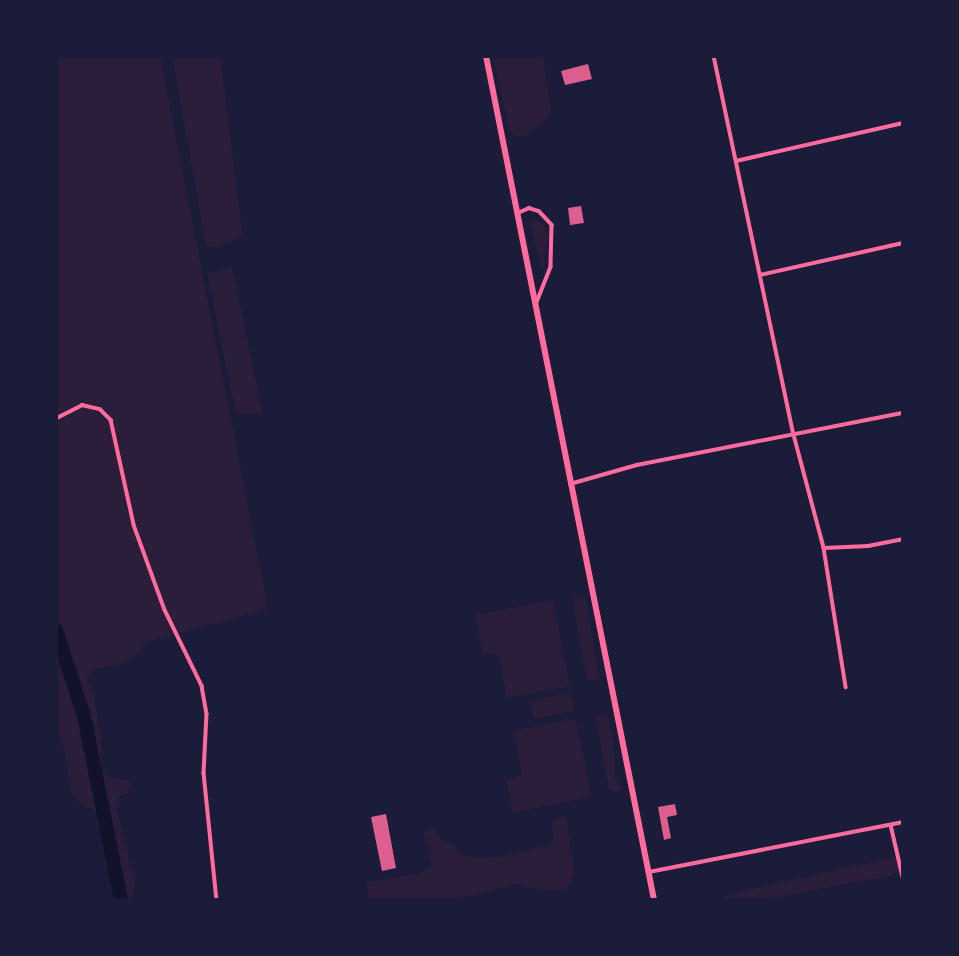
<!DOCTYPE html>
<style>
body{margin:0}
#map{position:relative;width:959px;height:956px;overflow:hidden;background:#1b1b3a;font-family:"DejaVu Sans",sans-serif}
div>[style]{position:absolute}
.green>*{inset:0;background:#2a1e3b}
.river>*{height:14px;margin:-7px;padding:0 7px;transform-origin:7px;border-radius:7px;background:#12122b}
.building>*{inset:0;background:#dd5f8e}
.minor>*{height:3.5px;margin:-1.75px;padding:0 1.75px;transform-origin:1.75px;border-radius:1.75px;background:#ff6b9d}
.primary>*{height:6px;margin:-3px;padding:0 3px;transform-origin:3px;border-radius:3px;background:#ff6b9d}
span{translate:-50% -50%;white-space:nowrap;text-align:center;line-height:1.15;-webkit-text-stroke:5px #1b1b3a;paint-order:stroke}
.frame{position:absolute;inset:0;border:58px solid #1b1b3a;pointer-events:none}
</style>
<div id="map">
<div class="green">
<div style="clip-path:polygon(56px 56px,160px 56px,268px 609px,143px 643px,142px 651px,124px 664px,91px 670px,87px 678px,93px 690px,101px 735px,102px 770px,108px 777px,130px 781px,133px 789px,119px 798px,116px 806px,135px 884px,132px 900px,121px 900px,119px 874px,109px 859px,100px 813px,83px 806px,70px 792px,66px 756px,56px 726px)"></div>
<div style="clip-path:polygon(172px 56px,220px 56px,243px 236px,219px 248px,206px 246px)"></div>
<div style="clip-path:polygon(493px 56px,543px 56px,551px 109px,547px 118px,527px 136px,517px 137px,509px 130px)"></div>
<div style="clip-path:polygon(538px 220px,546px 228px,548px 235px,542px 272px,530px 221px)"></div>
<div style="clip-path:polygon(232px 267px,263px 414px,236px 414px,207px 273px)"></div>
<div style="clip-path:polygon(585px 597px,600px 679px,587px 681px,572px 599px)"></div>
<div style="clip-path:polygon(553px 600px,570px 686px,507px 698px,498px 653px,483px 655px,475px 615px)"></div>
<div style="clip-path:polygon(571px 693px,575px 711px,534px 719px,530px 701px)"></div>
<div style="clip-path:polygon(607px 713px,614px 742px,615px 778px,622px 790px,616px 793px,609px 789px,595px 715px)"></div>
<div style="clip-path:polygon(576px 719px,592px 797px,513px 813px,506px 779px,522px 775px,513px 731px)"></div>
<div style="clip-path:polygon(565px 815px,575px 873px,567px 890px,539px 890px,517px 884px,453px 900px,368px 900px,367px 882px,419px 873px,432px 866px,424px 832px,432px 825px,443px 842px,452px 842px,460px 854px,477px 858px,500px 857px,554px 844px,552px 822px)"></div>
<div style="clip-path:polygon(903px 855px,903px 870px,888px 876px,762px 900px,725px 900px,726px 895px)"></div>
</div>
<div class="river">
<div style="left:56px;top:630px;width:90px;rotate:72deg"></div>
<div style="left:84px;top:716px;width:188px;rotate:78.6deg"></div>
</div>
<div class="building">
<div style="clip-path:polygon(588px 64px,592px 79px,565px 85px,561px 71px)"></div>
<div style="clip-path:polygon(581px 206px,584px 223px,570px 225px,568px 208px)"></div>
<div style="clip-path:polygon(675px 804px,677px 815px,667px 817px,671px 838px,664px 840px,658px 807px)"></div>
<div style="clip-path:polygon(386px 814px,396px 868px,382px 871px,371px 817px)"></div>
</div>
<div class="minor">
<div style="left:714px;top:56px;width:387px;rotate:78.1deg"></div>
<div style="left:794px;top:435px;width:117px;rotate:75.1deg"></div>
<div style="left:824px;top:548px;width:141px;rotate:81deg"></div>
<div style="left:736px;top:161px;width:171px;rotate:-12.8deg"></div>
<div style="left:518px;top:213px;width:12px;rotate:-24deg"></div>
<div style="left:529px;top:208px;width:10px;rotate:17deg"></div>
<div style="left:539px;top:211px;width:19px;rotate:47deg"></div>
<div style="left:552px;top:225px;width:42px;rotate:91.4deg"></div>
<div style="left:551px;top:267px;width:41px;rotate:111.5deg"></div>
<div style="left:760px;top:275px;width:147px;rotate:-12.6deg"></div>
<div style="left:57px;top:418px;width:28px;rotate:-27deg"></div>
<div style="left:82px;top:405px;width:18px;rotate:13deg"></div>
<div style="left:100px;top:409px;width:16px;rotate:45deg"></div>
<div style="left:111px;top:420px;width:107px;rotate:77.6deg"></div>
<div style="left:134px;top:525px;width:90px;rotate:70deg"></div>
<div style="left:165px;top:610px;width:85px;rotate:64deg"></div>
<div style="left:202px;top:686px;width:28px;rotate:80deg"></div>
<div style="left:207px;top:714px;width:59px;rotate:92.9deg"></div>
<div style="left:204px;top:773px;width:128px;rotate:84.2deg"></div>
<div style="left:570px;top:484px;width:70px;rotate:-15.8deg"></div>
<div style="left:637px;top:465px;width:271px;rotate:-11.1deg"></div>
<div style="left:824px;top:548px;width:44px;rotate:-2.6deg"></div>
<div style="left:868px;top:546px;width:36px;rotate:-11deg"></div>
<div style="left:891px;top:825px;width:53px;rotate:77deg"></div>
<div style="left:649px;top:872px;width:259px;rotate:-11.1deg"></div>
</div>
<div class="primary">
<div style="left:486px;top:56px;width:861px;rotate:78.74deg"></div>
</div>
<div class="frame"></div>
</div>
